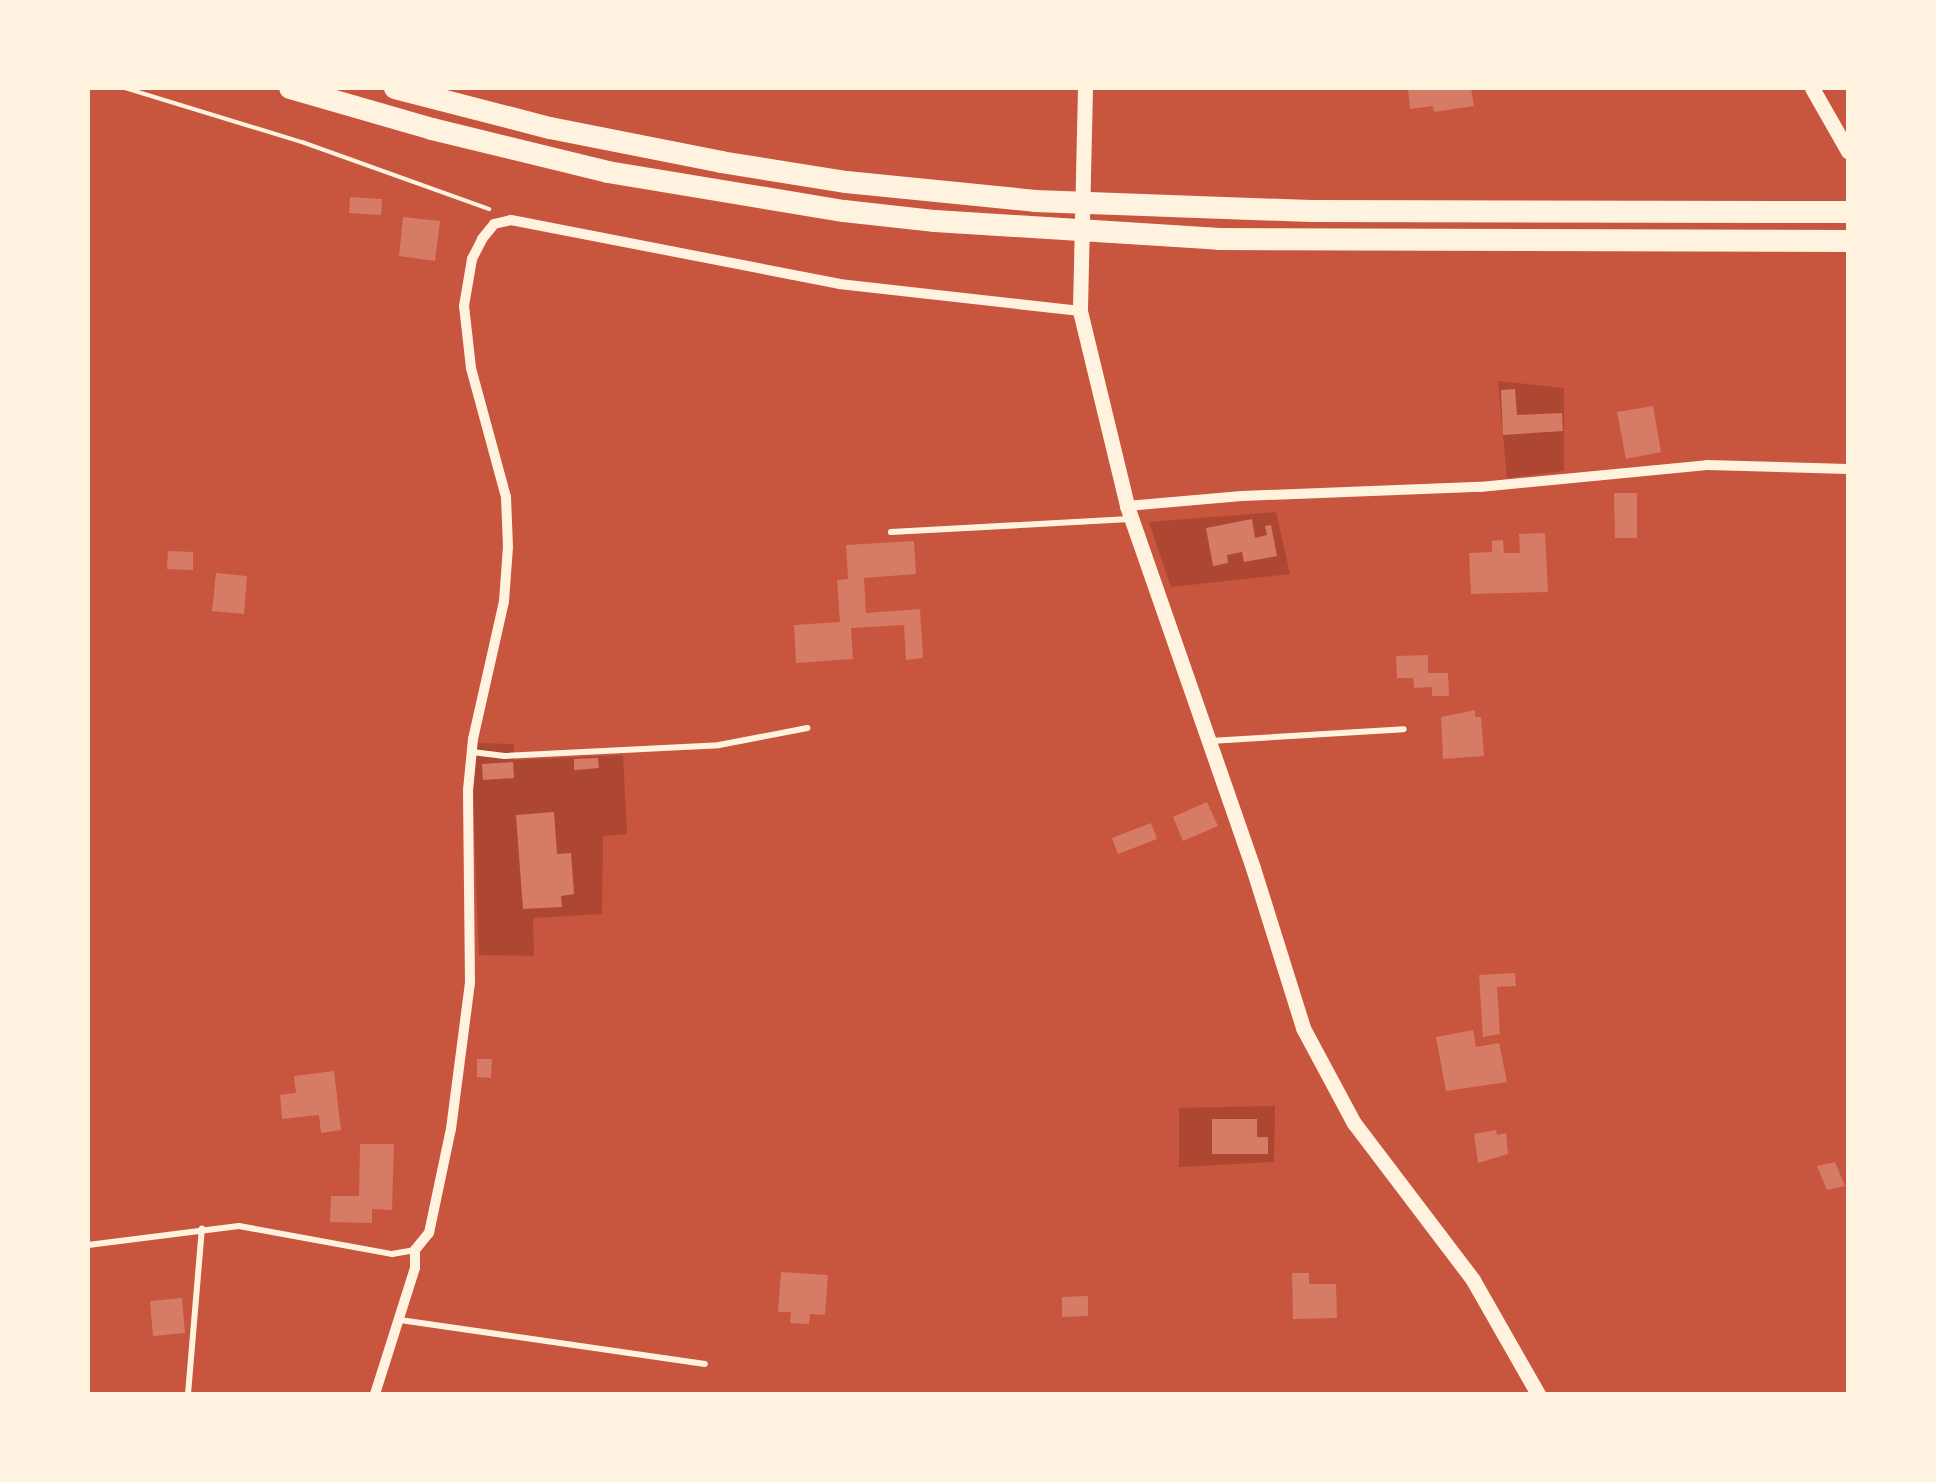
<!DOCTYPE html>
<style>
body{margin:0}
#map{position:relative;width:1936px;height:1482px;overflow:hidden;background:#c8553d;font-family:"Playfair Display",serif}
div>[style]{position:absolute}
.green>*{inset:0;background:#ae4732}
.building>*{inset:0;background:#d67c66}
.path>*{height:4px;margin:-2px;padding:0 2px;transform-origin:2px;border-radius:2px;background:#fff3e0}
.service>*{height:6px;margin:-3px;padding:0 3px;transform-origin:3px;border-radius:3px;background:#fff3e0}
.minor>*{height:10px;margin:-5px;padding:0 5px;transform-origin:5px;border-radius:5px;background:#fff3e0}
.tertiary>*{height:15px;margin:-7.5px;padding:0 7.5px;transform-origin:7.5px;border-radius:7.5px;background:#fff3e0}
.motorway>*{height:22px;margin:-11px;padding:0 11px;transform-origin:11px;border-radius:11px;background:#fff3e0}
span{translate:-50% -50%;white-space:nowrap;text-align:center;line-height:1.15;-webkit-text-stroke:8px #fff3e0;paint-order:stroke}
.frame{position:absolute;inset:0;border:90px solid #fff3e0;pointer-events:none}
</style>
<div id="map">
<div class="green">
<div style="clip-path:polygon(1498px 381px,1564px 388px,1564px 471px,1507px 478px)"></div>
<div style="clip-path:polygon(1276px 512px,1290px 574px,1171px 587px,1149px 522px)"></div>
<div style="clip-path:polygon(477px 743px,514px 744px,514px 760px,623px 755px,627px 834px,603px 836px,602px 914px,533px 918px,534px 956px,479px 955px,473px 800px)"></div>
<div style="clip-path:polygon(1275px 1106px,1274px 1162px,1179px 1167px,1179px 1108px)"></div>
</div>
<div class="building">
<div style="clip-path:polygon(1408px 88px,1471px 88px,1474px 106px,1434px 112px,1433px 106px,1410px 109px)"></div>
<div style="clip-path:polygon(350px 197px,382px 199px,381px 215px,349px 213px)"></div>
<div style="clip-path:polygon(403px 217px,440px 221px,435px 261px,399px 256px)"></div>
<div style="clip-path:polygon(1515px 389px,1517px 415px,1562px 413px,1563px 431px,1503px 435px,1501px 390px)"></div>
<div style="clip-path:polygon(1653px 406px,1661px 452px,1626px 459px,1617px 412px)"></div>
<div style="clip-path:polygon(1614px 493px,1637px 493px,1637px 538px,1615px 538px)"></div>
<div style="clip-path:polygon(1252px 519px,1255px 538px,1267px 535px,1265px 526px,1271px 525px,1277px 556px,1244px 562px,1242px 552px,1227px 555px,1228px 563px,1213px 566px,1206px 528px)"></div>
<div style="clip-path:polygon(1545px 533px,1548px 592px,1471px 594px,1469px 553px,1492px 552px,1492px 541px,1503px 540px,1504px 553px,1520px 553px,1519px 534px)"></div>
<div style="clip-path:polygon(914px 541px,916px 574px,864px 578px,866px 613px,920px 609px,923px 658px,906px 660px,904px 625px,851px 628px,853px 659px,796px 663px,794px 625px,840px 622px,837px 580px,848px 579px,846px 545px)"></div>
<div style="clip-path:polygon(168px 551px,193px 552px,193px 570px,167px 569px)"></div>
<div style="clip-path:polygon(216px 573px,247px 576px,244px 614px,212px 611px)"></div>
<div style="clip-path:polygon(1428px 655px,1428px 673px,1448px 673px,1449px 696px,1432px 696px,1432px 687px,1414px 688px,1413px 678px,1397px 678px,1396px 656px)"></div>
<div style="clip-path:polygon(1475px 710px,1475px 717px,1481px 717px,1484px 756px,1443px 759px,1441px 717px)"></div>
<div style="clip-path:polygon(598px 758px,599px 768px,574px 770px,574px 759px)"></div>
<div style="clip-path:polygon(513px 762px,514px 778px,483px 780px,482px 764px)"></div>
<div style="clip-path:polygon(1207px 802px,1218px 826px,1183px 841px,1173px 817px)"></div>
<div style="clip-path:polygon(554px 812px,557px 854px,571px 853px,574px 894px,561px 896px,562px 907px,523px 909px,516px 815px)"></div>
<div style="clip-path:polygon(1151px 823px,1157px 839px,1118px 854px,1112px 838px)"></div>
<div style="clip-path:polygon(1515px 973px,1516px 986px,1497px 987px,1500px 1034px,1483px 1037px,1479px 975px)"></div>
<div style="clip-path:polygon(1473px 1030px,1476px 1047px,1499px 1043px,1507px 1082px,1446px 1091px,1436px 1037px)"></div>
<div style="clip-path:polygon(477px 1059px,492px 1059px,491px 1078px,477px 1077px)"></div>
<div style="clip-path:polygon(334px 1071px,341px 1130px,321px 1133px,319px 1115px,282px 1119px,280px 1095px,296px 1093px,294px 1076px)"></div>
<div style="clip-path:polygon(1212px 1119px,1257px 1119px,1257px 1137px,1268px 1137px,1268px 1154px,1212px 1154px)"></div>
<div style="clip-path:polygon(1496px 1130px,1497px 1135px,1506px 1133px,1508px 1154px,1478px 1163px,1474px 1134px)"></div>
<div style="clip-path:polygon(360px 1144px,394px 1144px,392px 1210px,372px 1209px,372px 1223px,330px 1222px,331px 1196px,359px 1196px)"></div>
<div style="clip-path:polygon(1835px 1162px,1845px 1186px,1827px 1190px,1817px 1166px)"></div>
<div style="clip-path:polygon(781px 1272px,828px 1275px,825px 1315px,810px 1314px,809px 1324px,790px 1323px,791px 1312px,778px 1312px)"></div>
<div style="clip-path:polygon(1292px 1273px,1309px 1273px,1309px 1284px,1336px 1284px,1337px 1318px,1293px 1319px)"></div>
<div style="clip-path:polygon(1088px 1296px,1088px 1316px,1062px 1317px,1062px 1297px)"></div>
<div style="clip-path:polygon(182px 1298px,185px 1333px,153px 1336px,150px 1301px)"></div>
</div>
<div class="path">
<div style="left:125px;top:88px;width:185px;rotate:17deg"></div>
<div style="left:302px;top:142px;width:199px;rotate:19.7deg"></div>
</div>
<div class="service">
<div style="left:891px;top:532px;width:239px;rotate:-3.1deg"></div>
<div style="left:1210px;top:741px;width:194px;rotate:-3.5deg"></div>
<div style="left:472px;top:752px;width:33px;rotate:7deg"></div>
<div style="left:505px;top:756px;width:214px;rotate:-2.9deg"></div>
<div style="left:719px;top:745px;width:90px;rotate:-10.9deg"></div>
<div style="left:88px;top:1245px;width:152px;rotate:-7.2deg"></div>
<div style="left:239px;top:1226px;width:156px;rotate:10.4deg"></div>
<div style="left:392px;top:1254px;width:22px;rotate:-10deg"></div>
<div style="left:400px;top:1320px;width:308px;rotate:8.2deg"></div>
<div style="left:188px;top:1394px;width:166px;rotate:-85.2deg"></div>
</div>
<div class="minor">
<div style="left:1127px;top:506px;width:115px;rotate:-5deg"></div>
<div style="left:1242px;top:496px;width:238px;rotate:-2.2deg"></div>
<div style="left:1480px;top:487px;width:228px;rotate:-5.5deg"></div>
<div style="left:1707px;top:465px;width:141px;rotate:1.6deg"></div>
<div style="left:375px;top:1394px;width:132px;rotate:-72.4deg"></div>
<div style="left:415px;top:1268px;width:18px;rotate:-90deg"></div>
<div style="left:415px;top:1250px;width:22px;rotate:-51deg"></div>
<div style="left:429px;top:1233px;width:106px;rotate:-78.1deg"></div>
<div style="left:451px;top:1129px;width:147px;rotate:-82.6deg"></div>
<div style="left:470px;top:983px;width:193px;rotate:-90.6deg"></div>
<div style="left:468px;top:790px;width:51px;rotate:-84.4deg"></div>
<div style="left:473px;top:739px;width:141px;rotate:-77.3deg"></div>
<div style="left:504px;top:601px;width:54px;rotate:-85.8deg"></div>
<div style="left:508px;top:547px;width:50px;rotate:-92.3deg"></div>
<div style="left:506px;top:497px;width:134px;rotate:-105.2deg"></div>
<div style="left:471px;top:368px;width:62px;rotate:-96.4deg"></div>
<div style="left:464px;top:306px;width:48px;rotate:-80.3deg"></div>
<div style="left:472px;top:259px;width:22px;rotate:-63deg"></div>
<div style="left:482px;top:239px;width:19px;rotate:-51deg"></div>
<div style="left:494px;top:224px;width:17px;rotate:-13deg"></div>
<div style="left:511px;top:220px;width:334px;rotate:11deg"></div>
<div style="left:839px;top:284px;width:243px;rotate:6.4deg"></div>
</div>
<div class="tertiary">
<div style="left:1085px;top:88px;width:223px;rotate:91.3deg"></div>
<div style="left:1080px;top:311px;width:201px;rotate:76.4deg"></div>
<div style="left:1127px;top:506px;width:383px;rotate:70.8deg"></div>
<div style="left:1253px;top:868px;width:168px;rotate:72.6deg"></div>
<div style="left:1303px;top:1028px;width:108px;rotate:61.8deg"></div>
<div style="left:1354px;top:1123px;width:197px;rotate:52.8deg"></div>
<div style="left:1473px;top:1280px;width:131px;rotate:60.3deg"></div>
<div style="left:1812px;top:88px;width:73px;rotate:60.3deg"></div>
</div>
<div class="motorway">
<div style="left:290px;top:88px;width:148px;rotate:16.1deg"></div>
<div style="left:432px;top:129px;width:181px;rotate:13.7deg"></div>
<div style="left:608px;top:172px;width:239px;rotate:9.4deg"></div>
<div style="left:844px;top:211px;width:92px;rotate:6.3deg"></div>
<div style="left:935px;top:221px;width:285px;rotate:3.6deg"></div>
<div style="left:1219px;top:239px;width:629px;rotate:0.18deg"></div>
<div style="left:395px;top:88px;width:160px;rotate:14.5deg"></div>
<div style="left:550px;top:128px;width:174px;rotate:11.2deg"></div>
<div style="left:721px;top:162px;width:127px;rotate:9.1deg"></div>
<div style="left:846px;top:182px;width:190px;rotate:5.7deg"></div>
<div style="left:1035px;top:201px;width:276px;rotate:2.1deg"></div>
<div style="left:1311px;top:211px;width:537px;rotate:0.11deg"></div>
</div>
<div class="frame"></div>
</div>
